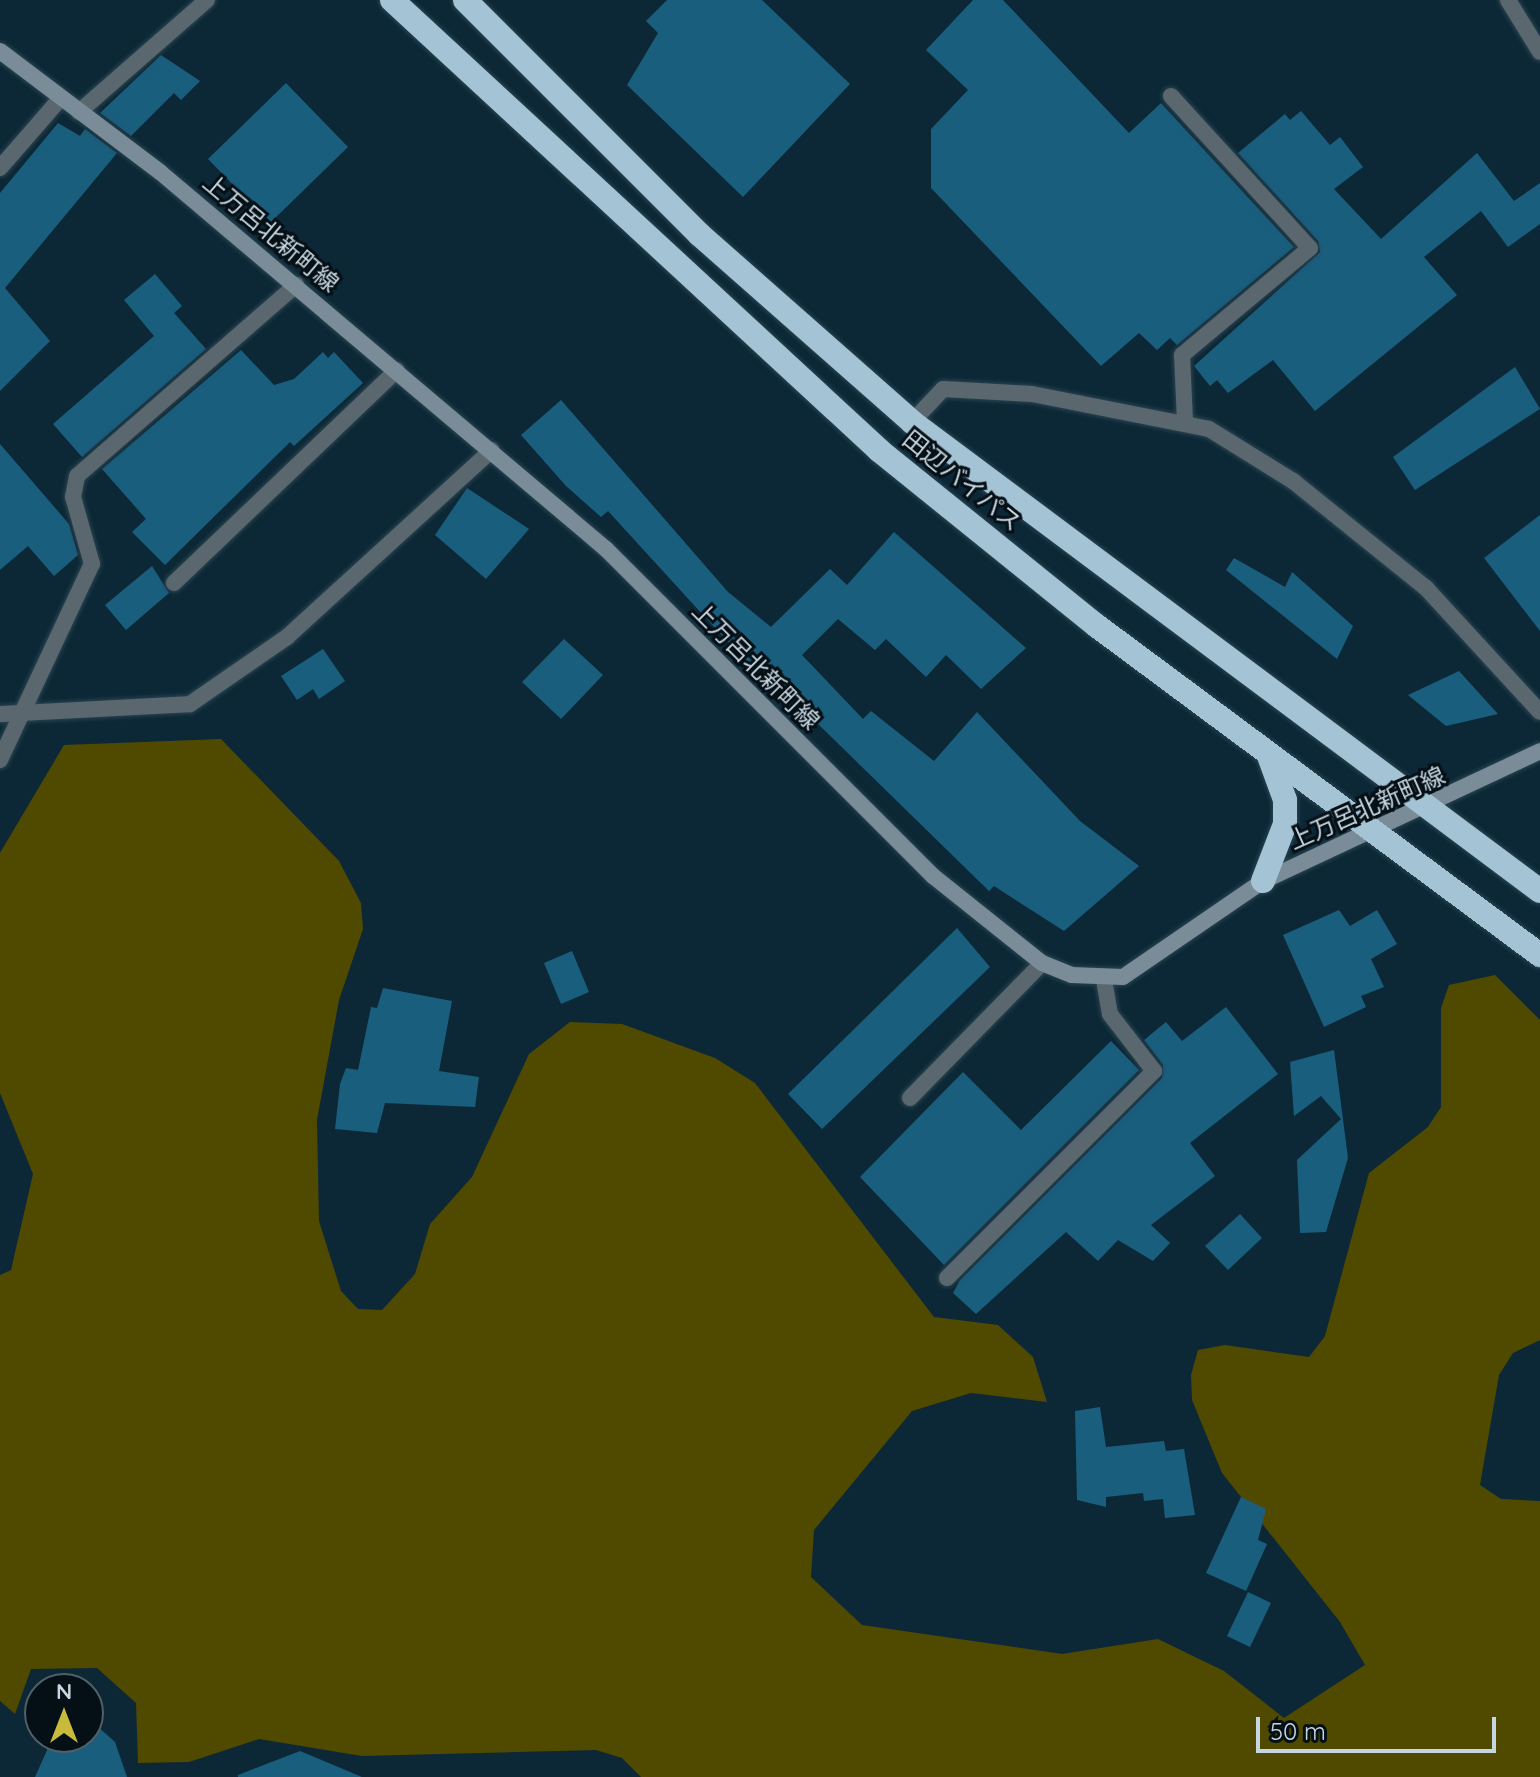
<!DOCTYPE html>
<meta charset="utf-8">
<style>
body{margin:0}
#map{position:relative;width:1540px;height:1777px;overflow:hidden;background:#0c2836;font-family:Quicksand,"Noto Sans JP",sans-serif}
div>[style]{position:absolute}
.green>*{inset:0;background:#504900}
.building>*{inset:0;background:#1a5e7e}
.roads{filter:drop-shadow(0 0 2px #2a4451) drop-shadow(0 0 2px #2a4451)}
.street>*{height:16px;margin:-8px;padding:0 8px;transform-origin:8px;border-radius:8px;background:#5b676e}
.secondary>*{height:16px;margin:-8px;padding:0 8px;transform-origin:8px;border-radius:8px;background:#798c98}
.highway>*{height:24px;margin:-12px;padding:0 12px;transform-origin:12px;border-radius:12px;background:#a4c4d6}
span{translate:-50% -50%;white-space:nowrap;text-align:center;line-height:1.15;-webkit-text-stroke:6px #050f16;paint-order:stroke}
.street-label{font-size:24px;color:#c7d6e0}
.north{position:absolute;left:24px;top:1673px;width:80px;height:80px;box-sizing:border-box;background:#050f16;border:2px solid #535f67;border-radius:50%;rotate:0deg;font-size:22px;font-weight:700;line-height:32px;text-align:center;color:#c7d6e0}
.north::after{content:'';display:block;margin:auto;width:28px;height:36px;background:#c8bb3b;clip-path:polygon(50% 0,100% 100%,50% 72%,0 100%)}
.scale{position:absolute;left:1256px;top:1717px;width:240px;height:36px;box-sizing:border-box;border:4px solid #c7d6e0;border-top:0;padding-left:10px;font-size:24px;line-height:28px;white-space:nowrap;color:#c7d6e0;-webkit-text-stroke:6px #050f16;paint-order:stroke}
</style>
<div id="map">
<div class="green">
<div style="clip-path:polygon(221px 739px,339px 861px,361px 903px,363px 929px,339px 1000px,317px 1120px,319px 1221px,341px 1291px,358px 1309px,382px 1310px,415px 1274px,430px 1224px,472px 1177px,529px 1054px,570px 1022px,622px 1024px,715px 1058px,755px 1083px,934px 1317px,998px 1325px,1033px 1357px,1047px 1402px,971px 1393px,912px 1411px,814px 1530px,811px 1577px,862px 1625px,1062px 1654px,1158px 1639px,1224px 1671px,1284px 1718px,1365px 1665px,1340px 1622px,1222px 1473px,1192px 1400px,1191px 1375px,1198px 1350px,1225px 1345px,1309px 1357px,1325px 1336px,1369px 1173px,1428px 1127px,1441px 1107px,1441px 1008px,1449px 985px,1495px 975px,1540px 1020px,1540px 1340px,1513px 1353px,1499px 1375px,1480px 1485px,1501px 1499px,1540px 1501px,1540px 1777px,641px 1777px,622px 1758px,596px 1750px,362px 1756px,259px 1739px,189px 1762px,138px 1763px,136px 1703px,97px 1668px,31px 1669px,15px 1714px,0 1701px,0 1275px,11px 1270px,33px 1174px,0 1093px,0 853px,64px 745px)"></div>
</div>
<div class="building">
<div style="clip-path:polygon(667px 0,762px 0,850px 84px,743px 197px,627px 85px,658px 33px,646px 21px)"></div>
<div style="clip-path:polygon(973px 0,1003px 0,1129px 133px,1161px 103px,1294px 247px,1177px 345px,1170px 338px,1157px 350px,1139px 333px,1101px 366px,931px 188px,931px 129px,968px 90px,926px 50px)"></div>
<div style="clip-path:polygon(161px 55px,200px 81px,181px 100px,174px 93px,131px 136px,100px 113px)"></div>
<div style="clip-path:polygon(286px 83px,348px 147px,270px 223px,208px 159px)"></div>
<div style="clip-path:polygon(1301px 111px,1330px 145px,1340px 137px,1363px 167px,1334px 189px,1381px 239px,1477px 153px,1514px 201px,1540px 183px,1540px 224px,1508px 247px,1481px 211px,1424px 257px,1457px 295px,1315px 411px,1273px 360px,1228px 393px,1217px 380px,1210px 386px,1194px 366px,1320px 252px,1318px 241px,1238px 153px,1285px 114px,1290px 120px)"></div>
<div style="clip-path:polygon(58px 123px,80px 136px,85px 129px,117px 153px,5px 288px,50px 341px,0 391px,0 193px)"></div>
<div style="clip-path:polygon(155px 274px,182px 306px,174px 313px,206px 349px,82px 457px,53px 424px,154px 336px,124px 300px)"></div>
<div style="clip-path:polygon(241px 350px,274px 385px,294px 379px,323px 352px,328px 358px,334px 352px,363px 383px,294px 446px,290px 442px,165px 565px,132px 532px,146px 519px,102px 469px)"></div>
<div style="clip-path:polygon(1515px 367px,1540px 409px,1415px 490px,1393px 457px)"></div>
<div style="clip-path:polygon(561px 400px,728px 592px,771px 627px,830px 569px,847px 585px,894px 532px,1026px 648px,981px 689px,946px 655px,926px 677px,886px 639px,875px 650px,838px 619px,802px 655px,863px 719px,871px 711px,934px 761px,977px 712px,1080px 821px,1139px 866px,1064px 931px,994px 886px,989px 891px,817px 723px,809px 731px,608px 511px,601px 517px,566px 486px,521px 435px)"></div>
<div style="clip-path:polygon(0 444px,69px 524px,78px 555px,54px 576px,28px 546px,0 570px)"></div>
<div style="clip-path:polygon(467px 488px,529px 529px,486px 579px,435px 535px)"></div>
<div style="clip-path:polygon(1540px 515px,1540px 631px,1484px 558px)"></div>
<div style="clip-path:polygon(1234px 558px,1285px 587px,1292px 572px,1353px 626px,1337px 659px,1226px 570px)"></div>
<div style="clip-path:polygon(152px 566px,169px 593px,126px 630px,105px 605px)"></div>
<div style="clip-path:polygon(564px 639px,603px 675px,561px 719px,522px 682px)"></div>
<div style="clip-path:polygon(323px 649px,345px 681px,319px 699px,313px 689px,297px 700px,281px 676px)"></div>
<div style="clip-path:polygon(1459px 671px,1498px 714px,1446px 726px,1408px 695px)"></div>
<div style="clip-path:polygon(1339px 910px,1350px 926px,1377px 910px,1397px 944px,1371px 959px,1384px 987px,1361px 996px,1366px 1007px,1324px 1027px,1283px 935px)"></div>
<div style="clip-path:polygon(957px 928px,990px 967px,822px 1129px,788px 1094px)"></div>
<div style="clip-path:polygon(572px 951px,589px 992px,561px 1004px,544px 963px)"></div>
<div style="clip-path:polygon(383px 988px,452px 1001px,439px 1071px,479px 1077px,475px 1107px,385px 1103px,377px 1133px,335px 1129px,340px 1084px,346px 1068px,358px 1070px,371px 1007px,377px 1008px)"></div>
<div style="clip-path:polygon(1226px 1007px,1278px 1074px,1190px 1143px,1215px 1176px,1151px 1225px,1170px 1243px,1153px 1261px,1118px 1240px,1098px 1261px,1066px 1232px,976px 1314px,953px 1293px,960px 1280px,1162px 1078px,1163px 1065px,1144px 1040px,1166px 1022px,1182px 1041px)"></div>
<div style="clip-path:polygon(1111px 1041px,1139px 1070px,944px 1265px,860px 1177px,963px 1072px,1021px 1130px)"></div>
<div style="clip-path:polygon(1334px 1050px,1348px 1158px,1326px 1232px,1300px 1233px,1297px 1160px,1341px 1119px,1321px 1096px,1294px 1116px,1290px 1062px)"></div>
<div style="clip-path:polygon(1240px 1214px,1262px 1238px,1228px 1270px,1205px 1246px)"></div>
<div style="clip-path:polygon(1100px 1407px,1106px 1447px,1164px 1441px,1166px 1451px,1184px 1449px,1195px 1515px,1165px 1518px,1163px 1499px,1144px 1501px,1143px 1493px,1106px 1497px,1106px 1507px,1077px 1500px,1075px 1411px)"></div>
<div style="clip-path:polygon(1241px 1497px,1266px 1509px,1258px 1540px,1267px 1544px,1246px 1591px,1206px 1573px)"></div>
<div style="clip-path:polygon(1248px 1592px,1271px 1603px,1250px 1647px,1227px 1636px)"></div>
<div style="clip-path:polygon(88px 1718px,115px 1742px,127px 1777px,35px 1777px,53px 1737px,88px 1737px)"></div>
<div style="clip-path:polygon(300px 1751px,362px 1777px,238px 1777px,238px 1775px)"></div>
</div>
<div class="roads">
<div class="street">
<div style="left:1508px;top:0;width:61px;rotate:58.4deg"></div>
<div style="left:1171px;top:96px;width:206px;rotate:47.6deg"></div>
<div style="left:1310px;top:248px;width:167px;rotate:140.1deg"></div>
<div style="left:1182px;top:355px;width:67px;rotate:87.4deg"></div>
<div style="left:79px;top:112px;width:170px;rotate:-41.2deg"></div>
<div style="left:0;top:168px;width:91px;rotate:-49deg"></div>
<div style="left:912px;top:422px;width:45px;rotate:-46.8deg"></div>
<div style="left:943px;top:389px;width:89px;rotate:3.2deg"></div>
<div style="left:1032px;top:394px;width:180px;rotate:11.2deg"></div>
<div style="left:1209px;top:429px;width:99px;rotate:31.8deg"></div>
<div style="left:1293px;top:481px;width:171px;rotate:38.8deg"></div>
<div style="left:1426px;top:588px;width:168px;rotate:47.4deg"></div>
<div style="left:174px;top:583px;width:308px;rotate:-43.7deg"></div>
<div style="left:0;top:714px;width:190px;rotate:-3deg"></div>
<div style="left:190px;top:704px;width:118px;rotate:-34.6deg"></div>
<div style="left:287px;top:637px;width:277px;rotate:-42.4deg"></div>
<div style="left:0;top:760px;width:217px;rotate:-64.9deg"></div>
<div style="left:92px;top:564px;width:70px;rotate:-105.8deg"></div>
<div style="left:73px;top:497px;width:21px;rotate:-79deg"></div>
<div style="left:77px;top:476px;width:291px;rotate:-41.1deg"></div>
<div style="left:910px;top:1098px;width:189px;rotate:-45.6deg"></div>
<div style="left:947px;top:1278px;width:293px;rotate:-45deg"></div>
<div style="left:1154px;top:1071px;width:72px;rotate:-127.7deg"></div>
<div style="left:1110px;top:1014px;width:35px;rotate:-100deg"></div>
</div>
<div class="secondary">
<div style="left:0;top:51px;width:201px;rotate:37.1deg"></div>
<div style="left:160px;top:172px;width:584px;rotate:40.21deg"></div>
<div style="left:606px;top:549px;width:462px;rotate:45deg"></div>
<div style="left:933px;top:876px;width:139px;rotate:38.6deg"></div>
<div style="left:1042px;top:963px;width:32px;rotate:22deg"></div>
<div style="left:1072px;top:975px;width:51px;rotate:2.2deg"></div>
<div style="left:1123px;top:977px;width:170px;rotate:-34.4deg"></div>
<div style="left:1263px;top:881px;width:306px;rotate:-25.1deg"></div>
</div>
<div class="highway">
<div style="left:392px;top:0;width:664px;rotate:42.74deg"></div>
<div style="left:880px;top:451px;width:279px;rotate:38.9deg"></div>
<div style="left:1097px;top:626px;width:552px;rotate:36.6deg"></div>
<div style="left:465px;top:0;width:332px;rotate:45deg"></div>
<div style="left:700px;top:235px;width:283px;rotate:41.4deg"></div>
<div style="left:912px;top:422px;width:784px;rotate:36.75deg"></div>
<div style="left:1263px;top:881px;width:61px;rotate:-68.9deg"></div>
<div style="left:1285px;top:824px;width:24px;rotate:-90deg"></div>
<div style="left:1285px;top:800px;width:47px;rotate:-110deg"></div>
</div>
</div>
<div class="street-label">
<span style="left:271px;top:233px;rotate:40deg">上万呂北新町線</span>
<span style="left:962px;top:481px;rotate:39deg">田辺バイパス</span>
<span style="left:756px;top:666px;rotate:45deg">上万呂北新町線</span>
<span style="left:1367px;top:808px;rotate:-24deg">上万呂北新町線</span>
</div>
<div class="north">N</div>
<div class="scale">50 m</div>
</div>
